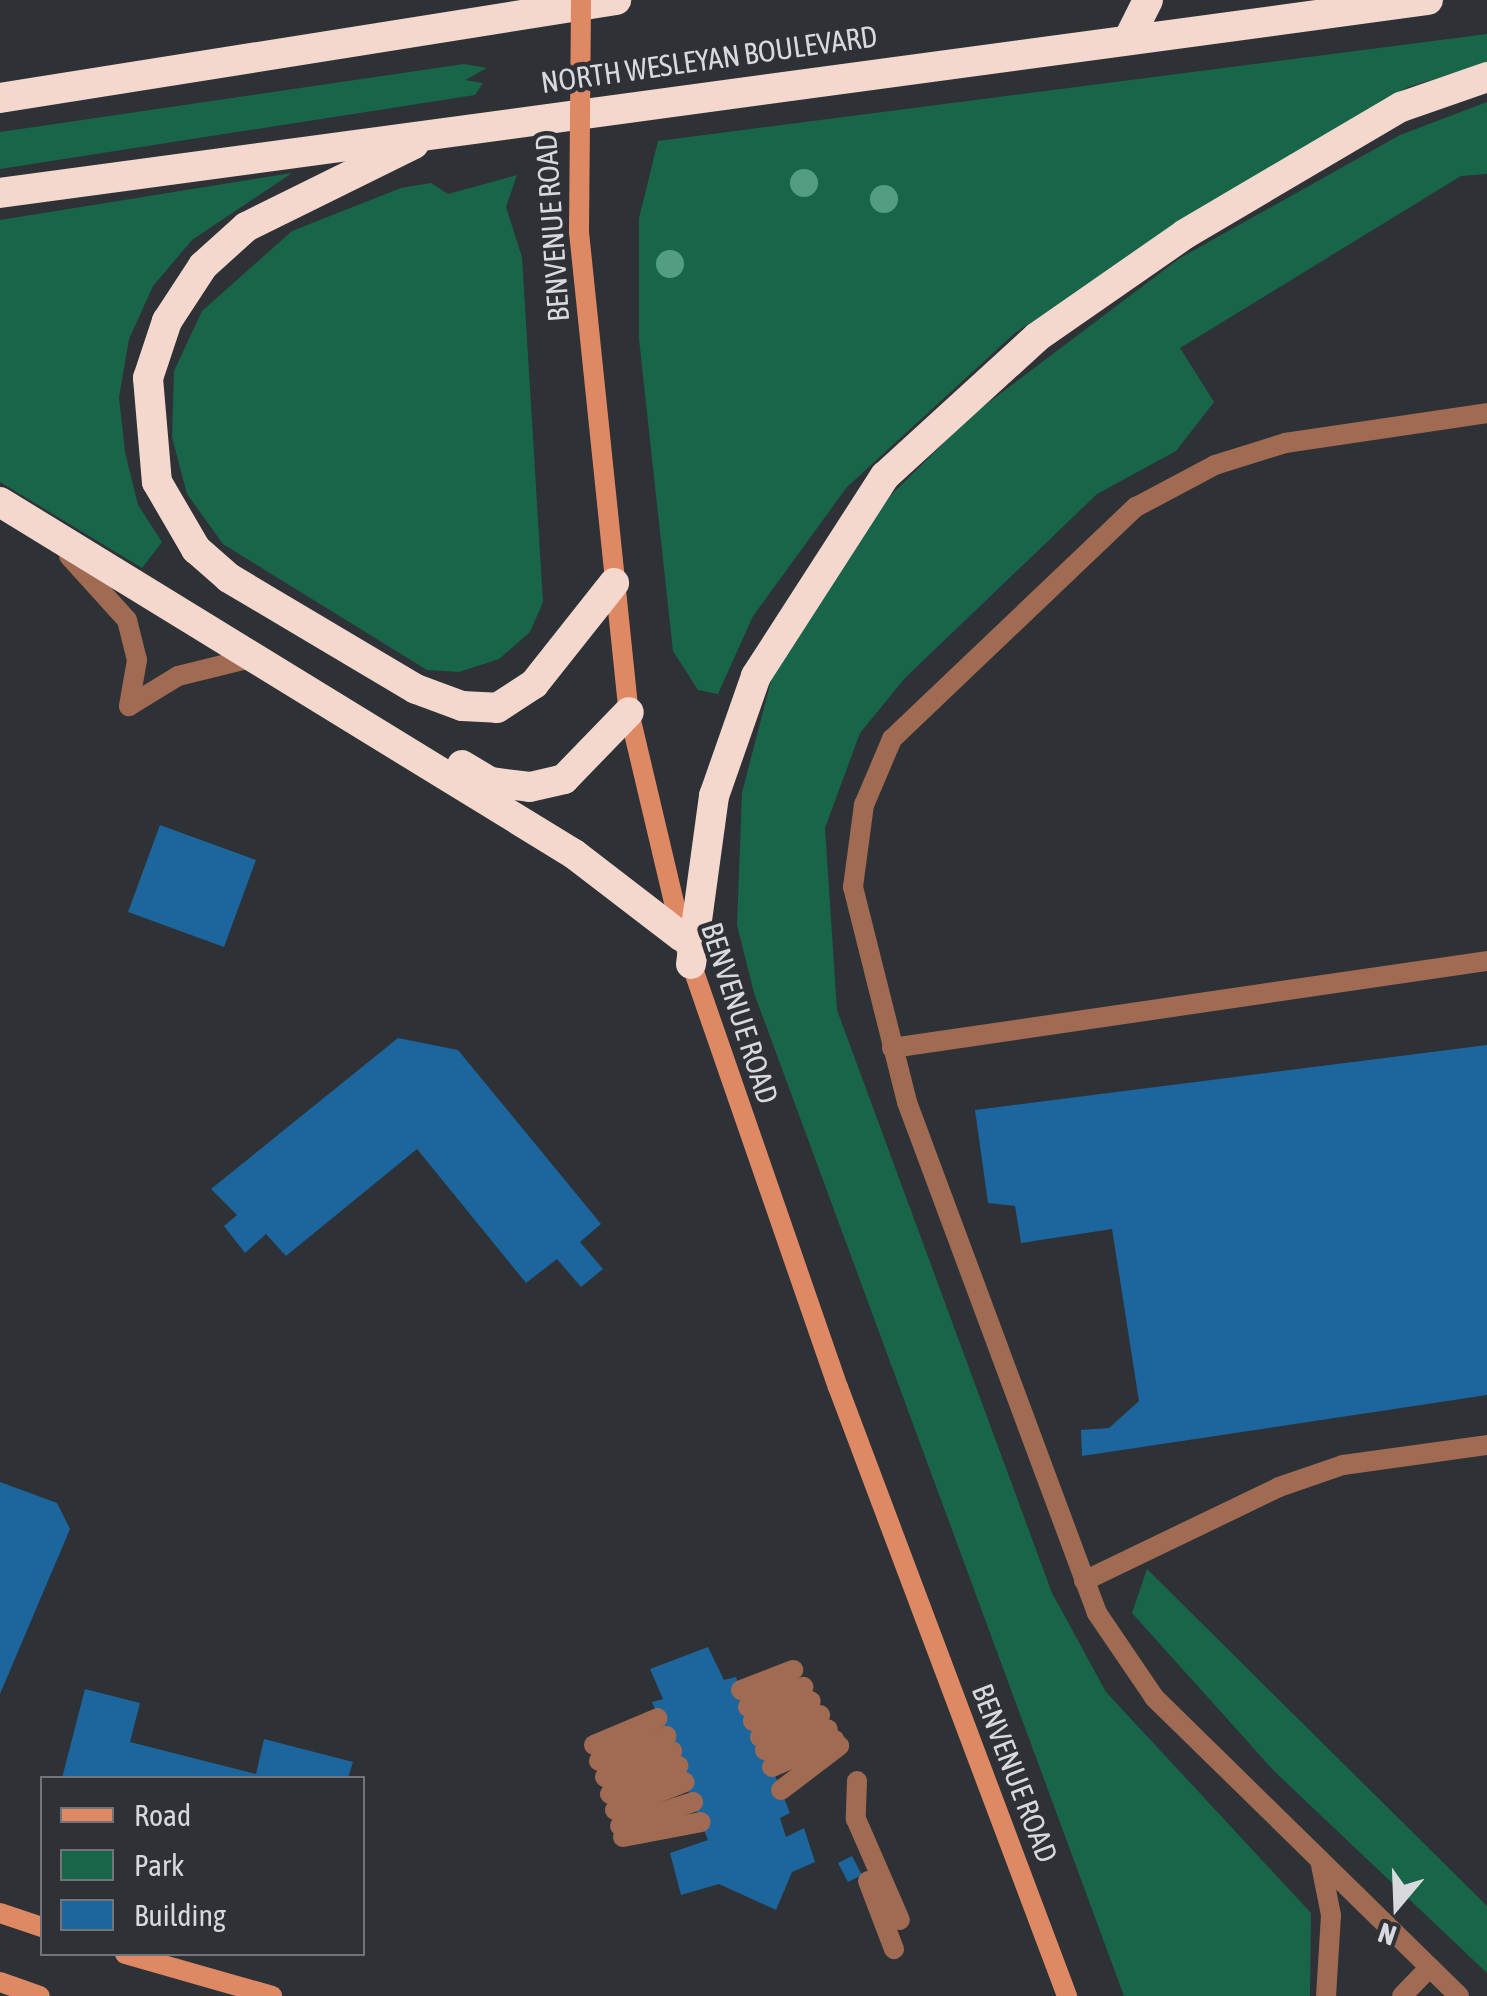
<!DOCTYPE html>
<style>
body{margin:0}
#map{position:relative;width:1487px;height:1996px;overflow:hidden;background:#2e3135;font-family:"Asap Condensed",sans-serif}
div>[style]{position:absolute}
.green>*{inset:0;background:#196549}
.building>*{inset:0;background:#1c659d}
.lane>*{height:20px;margin:-10px;padding:0 10px;transform-origin:10px;border-radius:10px;background:#a16b53}
.secondary>*{height:20px;margin:-10px;padding:0 10px;transform-origin:10px;border-radius:10px;background:#df8964}
.highway>*{height:30px;margin:-15px;padding:0 15px;transform-origin:15px;border-radius:15px;background:#f4d8cd}
.secondary-bridge>*{height:20px;margin:-10px;padding:0 10px;transform-origin:10px;border-radius:10px;background:#df8964}
.trees>*{width:28px;height:28px;margin:-14px;border-radius:50%;background:#539e81}
span{translate:-50% -50%;white-space:nowrap;text-align:center;line-height:1.15;-webkit-text-stroke:9px #2e3135;paint-order:stroke}
.street-label{font-size:30px;color:#d7d9dc}
.legend{position:absolute;left:40px;top:1776px;width:325px;height:180px;box-sizing:border-box;background:#2e3135;border:2px solid #727478;margin:0;padding:12px 18px;list-style:none;font-size:30px;color:#d7d9dc}
.legend li{display:flex;align-items:center;gap:20px;height:50px}
.legend b{width:50px;border:2px solid #727478}
.north{position:absolute;left:1347px;top:1856px;width:100px;height:100px;-webkit-text-stroke:8px #2e3135;paint-order:stroke;rotate:199deg;font-size:28px;font-weight:700;line-height:40px;text-align:center;color:#d7d9dc}
.north::after{content:'';display:block;margin:auto;width:35px;height:45px;background:#d7d9dc;clip-path:polygon(50% 0,100% 100%,50% 72%,0 100%)}
</style>
<div id="map">
<div class="green">
<div style="clip-path:polygon(1487px 34px,1487px 63px,1408px 87px,1016px 332px,847px 487px,753px 616px,718px 694px,698px 690px,673px 651px,639px 339px,639px 218px,658px 141px)"></div>
<div style="clip-path:polygon(464px 64px,487px 68px,465px 80px,483px 83px,475px 95px,0 169px,0 132px)"></div>
<div style="clip-path:polygon(1487px 102px,1487px 174px,1461px 176px,1180px 348px,1214px 402px,1176px 451px,1097px 494px,905px 678px,860px 733px,825px 828px,837px 1010px,1052px 1593px,1106px 1692px,1311px 1913px,1310px 1996px,1124px 1996px,754px 993px,737px 925px,742px 793px,775px 665px,880px 506px,972px 415px,1180px 258px,1400px 135px)"></div>
<div style="clip-path:polygon(292px 173px,192px 240px,153px 286px,129px 339px,119px 397px,125px 452px,138px 505px,162px 542px,142px 568px,0 482px,0 220px)"></div>
<div style="clip-path:polygon(517px 175px,506px 207px,522px 257px,543px 602px,530px 632px,499px 659px,459px 672px,427px 670px,223px 544px,187px 494px,172px 437px,174px 371px,202px 311px,292px 231px,401px 188px,431px 183px,448px 194px)"></div>
<div style="clip-path:polygon(1147px 1569px,1487px 1906px,1487px 1973px,1274px 1771px,1132px 1613px)"></div>
</div>
<div class="building">
<div style="clip-path:polygon(160px 825px,256px 860px,224px 947px,128px 912px)"></div>
<div style="clip-path:polygon(398px 1038px,458px 1050px,601px 1224px,580px 1242px,603px 1269px,581px 1287px,557px 1259px,526px 1283px,417px 1149px,286px 1256px,266px 1234px,245px 1253px,224px 1226px,237px 1215px,211px 1189px)"></div>
<div style="clip-path:polygon(1487px 1045px,1487px 1395px,1082px 1456px,1081px 1430px,1109px 1428px,1139px 1401px,1112px 1229px,1021px 1243px,1015px 1206px,988px 1203px,975px 1110px)"></div>
<div style="clip-path:polygon(0 1482px,57px 1503px,70px 1529px,0 1694px)"></div>
<div style="clip-path:polygon(708px 1647px,724px 1680px,736px 1677px,790px 1813px,780px 1818px,786px 1837px,804px 1828px,815px 1862px,792px 1872px,776px 1910px,719px 1884px,681px 1895px,670px 1853px,708px 1840px,652px 1702px,663px 1699px,650px 1669px)"></div>
<div style="clip-path:polygon(85px 1689px,140px 1703px,130px 1742px,256px 1774px,264px 1739px,353px 1762px,348px 1778px,62px 1778px)"></div>
<div style="clip-path:polygon(852px 1856px,862px 1875px,848px 1882px,838px 1863px)"></div>
</div>
<div class="lane">
<div style="left:69px;top:556px;width:86px;rotate:47.8deg"></div>
<div style="left:127px;top:620px;width:41px;rotate:76deg"></div>
<div style="left:137px;top:660px;width:47px;rotate:99.9deg"></div>
<div style="left:129px;top:706px;width:57px;rotate:-31.5deg"></div>
<div style="left:178px;top:676px;width:71px;rotate:-13.8deg"></div>
<div style="left:892px;top:1048px;width:601px;rotate:-8.32deg"></div>
<div style="left:1084px;top:1581px;width:216px;rotate:-25.7deg"></div>
<div style="left:1279px;top:1487px;width:68px;rotate:-19deg"></div>
<div style="left:1343px;top:1465px;width:145px;rotate:-7.9deg"></div>
<div style="left:741px;top:1690px;width:56px;rotate:-21deg"></div>
<div style="left:748px;top:1707px;width:59px;rotate:-20deg"></div>
<div style="left:753px;top:1721px;width:61px;rotate:-19deg"></div>
<div style="left:760px;top:1737px;width:64px;rotate:-20.1deg"></div>
<div style="left:594px;top:1745px;width:69px;rotate:-22.9deg"></div>
<div style="left:765px;top:1750px;width:66px;rotate:-18.4deg"></div>
<div style="left:599px;top:1761px;width:72px;rotate:-20.5deg"></div>
<div style="left:772px;top:1767px;width:68px;rotate:-23.5deg"></div>
<div style="left:605px;top:1777px;width:72px;rotate:-21.2deg"></div>
<div style="left:857px;top:1781px;width:38px;rotate:92deg"></div>
<div style="left:856px;top:1819px;width:110px;rotate:66.5deg"></div>
<div style="left:781px;top:1790px;width:73px;rotate:-37.2deg"></div>
<div style="left:610px;top:1794px;width:74px;rotate:-22.4deg"></div>
<div style="left:615px;top:1810px;width:75px;rotate:-21.8deg"></div>
<div style="left:620px;top:1826px;width:77px;rotate:-18.2deg"></div>
<div style="left:623px;top:1837px;width:79px;rotate:-10.9deg"></div>
<div style="left:1320px;top:1860px;width:56px;rotate:78.7deg"></div>
<div style="left:1331px;top:1915px;width:81px;rotate:93.5deg"></div>
<div style="left:868px;top:1881px;width:73px;rotate:69.1deg"></div>
<div style="left:1402px;top:1996px;width:40px;rotate:-46deg"></div>
<div style="left:1459px;top:1996px;width:427px;rotate:-135.6deg"></div>
<div style="left:1154px;top:1697px;width:102px;rotate:-124.2deg"></div>
<div style="left:1097px;top:1613px;width:545px;rotate:-110.4deg"></div>
<div style="left:907px;top:1102px;width:222px;rotate:-104.1deg"></div>
<div style="left:853px;top:887px;width:83px;rotate:-82.4deg"></div>
<div style="left:864px;top:805px;width:72px;rotate:-67deg"></div>
<div style="left:892px;top:739px;width:337px;rotate:-43.6deg"></div>
<div style="left:1136px;top:507px;width:89px;rotate:-28deg"></div>
<div style="left:1215px;top:465px;width:73px;rotate:-17.4deg"></div>
<div style="left:1285px;top:443px;width:204px;rotate:-8.4deg"></div>
</div>
<div class="secondary">
<div style="left:579px;top:232px;width:483px;rotate:84.1deg"></div>
<div style="left:629px;top:712px;width:231px;rotate:76.7deg"></div>
<div style="left:682px;top:937px;width:476px;rotate:70.9deg"></div>
<div style="left:838px;top:1387px;width:651px;rotate:69.39deg"></div>
<div style="left:0;top:1913px;width:44px;rotate:18.4deg"></div>
<div style="left:125px;top:1954px;width:153px;rotate:15.9deg"></div>
<div style="left:0;top:1982px;width:42px;rotate:19.3deg"></div>
</div>
<div class="highway">
<div style="left:1130px;top:36px;width:40px;rotate:-63.4deg"></div>
<div style="left:0;top:98px;width:624px;rotate:-9.04deg"></div>
<div style="left:414px;top:144px;width:187px;rotate:153.7deg"></div>
<div style="left:246px;top:227px;width:58px;rotate:137.8deg"></div>
<div style="left:203px;top:266px;width:66px;rotate:123.2deg"></div>
<div style="left:167px;top:321px;width:60px;rotate:108.4deg"></div>
<div style="left:148px;top:378px;width:104px;rotate:85.1deg"></div>
<div style="left:157px;top:482px;width:78px;rotate:59.8deg"></div>
<div style="left:196px;top:549px;width:44px;rotate:41.3deg"></div>
<div style="left:229px;top:578px;width:217px;rotate:30.7deg"></div>
<div style="left:416px;top:689px;width:49px;rotate:20.3deg"></div>
<div style="left:462px;top:706px;width:35px;rotate:3deg"></div>
<div style="left:497px;top:708px;width:44px;rotate:-33deg"></div>
<div style="left:534px;top:684px;width:129px;rotate:-51.6deg"></div>
<div style="left:0;top:193px;width:1441px;rotate:-7.7deg"></div>
<div style="left:0;top:502px;width:673px;rotate:31.52deg"></div>
<div style="left:574px;top:854px;width:136px;rotate:37.5deg"></div>
<div style="left:462px;top:765px;width:33px;rotate:31deg"></div>
<div style="left:490px;top:782px;width:40px;rotate:7.1deg"></div>
<div style="left:530px;top:787px;width:35px;rotate:-13deg"></div>
<div style="left:564px;top:779px;width:93px;rotate:-45.9deg"></div>
<div style="left:691px;top:964px;width:170px;rotate:-82.2deg"></div>
<div style="left:714px;top:796px;width:127px;rotate:-70.7deg"></div>
<div style="left:756px;top:676px;width:238px;rotate:-57.2deg"></div>
<div style="left:885px;top:476px;width:206px;rotate:-42.4deg"></div>
<div style="left:1037px;top:337px;width:180px;rotate:-34.8deg"></div>
<div style="left:1185px;top:234px;width:251px;rotate:-30.5deg"></div>
<div style="left:1401px;top:107px;width:91px;rotate:-19.2deg"></div>
</div>
<div class="secondary-bridge">
<div style="left:579px;top:232px;width:232px;rotate:-89.5deg"></div>
</div>
<div class="trees">
<div style="left:804px;top:183px"></div>
<div style="left:884px;top:199px"></div>
<div style="left:670px;top:264px"></div>
</div>
<div class="street-label">
<span style="left:709px;top:59px;rotate:-8deg">NORTH WESLEYAN BOULEVARD</span>
<span style="left:552px;top:228px;rotate:-94deg">BENVENUE ROAD</span>
<span style="left:740px;top:1013px;rotate:72deg">BENVENUE ROAD</span>
<span style="left:1015px;top:1773px;rotate:69deg">BENVENUE ROAD</span>
</div>
<ul class="legend">
<li><b style="height:12px;background:#df8964"></b>Road</li>
<li><b style="height:28px;background:#196549"></b>Park</li>
<li><b style="height:28px;background:#1c659d"></b>Building</li>
</ul>
<div class="north">N</div>
</div>
